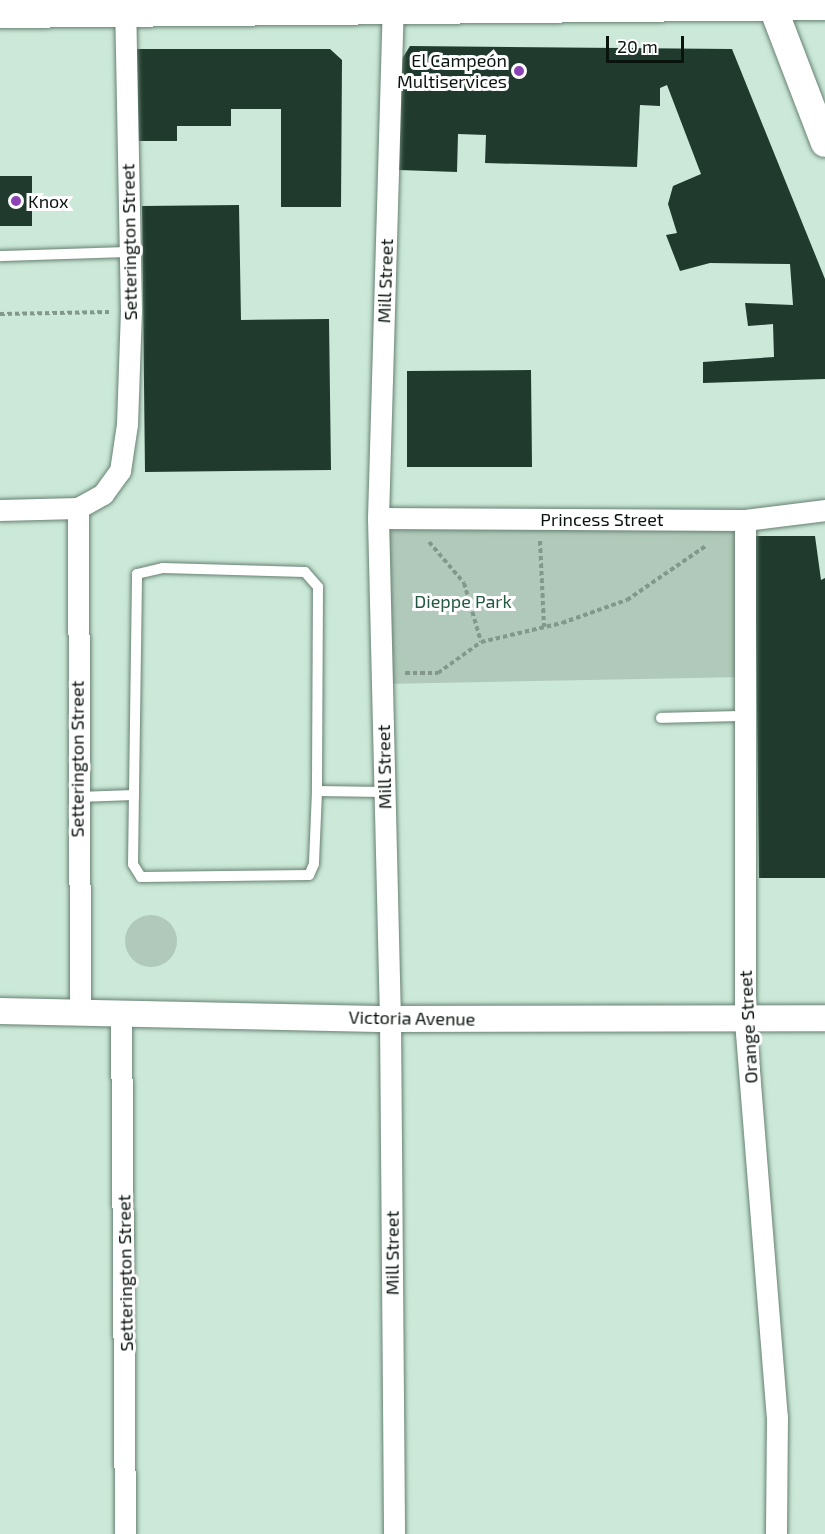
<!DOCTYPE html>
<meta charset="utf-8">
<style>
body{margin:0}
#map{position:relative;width:825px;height:1534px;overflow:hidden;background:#cbe8d8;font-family:"Exo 2",sans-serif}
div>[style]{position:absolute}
.green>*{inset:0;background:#b0c9ba}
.round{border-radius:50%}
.building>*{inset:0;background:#203b2e}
.path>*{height:4px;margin-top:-2px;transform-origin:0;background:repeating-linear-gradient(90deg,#82988b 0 4.5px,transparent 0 7.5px)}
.roads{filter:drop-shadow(0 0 2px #678172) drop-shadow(0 0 2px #678172)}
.service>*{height:10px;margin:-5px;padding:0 5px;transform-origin:5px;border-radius:5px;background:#fff}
.minor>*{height:21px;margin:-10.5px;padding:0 10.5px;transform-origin:10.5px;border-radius:10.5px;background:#fff}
.tertiary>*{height:26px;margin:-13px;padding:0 13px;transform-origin:13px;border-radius:13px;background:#fff}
.secondary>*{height:28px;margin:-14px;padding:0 14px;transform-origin:14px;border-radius:14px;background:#fff}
.dots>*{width:16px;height:16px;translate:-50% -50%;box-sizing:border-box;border:3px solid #fff;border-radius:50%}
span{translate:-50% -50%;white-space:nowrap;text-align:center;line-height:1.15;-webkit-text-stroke:6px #fff;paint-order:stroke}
.poi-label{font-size:18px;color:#0a140e}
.right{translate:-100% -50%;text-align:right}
.left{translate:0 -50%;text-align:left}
.street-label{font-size:18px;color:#0a140e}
.park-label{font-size:18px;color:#235940}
.scale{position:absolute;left:606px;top:36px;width:78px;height:27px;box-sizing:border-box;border:3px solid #0a140e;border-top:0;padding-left:8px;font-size:18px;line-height:21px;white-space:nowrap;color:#0a140e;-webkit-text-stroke:4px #fff;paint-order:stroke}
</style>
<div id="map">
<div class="green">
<div style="clip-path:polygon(378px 518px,745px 520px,745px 677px,382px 684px)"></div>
<div class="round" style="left:125px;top:915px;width:52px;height:52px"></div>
</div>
<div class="building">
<div style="clip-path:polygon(410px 46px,732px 49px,825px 279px,825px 379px,703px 383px,703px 362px,774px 357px,773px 324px,748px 326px,745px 303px,793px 305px,790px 264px,710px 263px,680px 271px,666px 235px,677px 233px,668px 204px,673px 186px,701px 174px,667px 85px,660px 88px,660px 106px,640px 105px,637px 167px,485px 163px,486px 135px,458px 134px,457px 172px,399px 170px,400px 62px)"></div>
<div style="clip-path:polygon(137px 49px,330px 49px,342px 60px,341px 207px,281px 207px,281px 109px,231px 109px,231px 126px,177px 126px,177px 141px,137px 141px)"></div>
<div style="clip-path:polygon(0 176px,32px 176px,32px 226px,0 226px)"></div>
<div style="clip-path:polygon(239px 205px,241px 320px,329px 319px,331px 470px,145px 472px,142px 206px)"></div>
<div style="clip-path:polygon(531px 370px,532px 467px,407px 467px,407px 371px)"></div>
<div style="clip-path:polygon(755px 536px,815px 536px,821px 580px,825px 578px,825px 878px,759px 878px)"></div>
</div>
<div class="path">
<div style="left:0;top:314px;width:109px;rotate:-1.1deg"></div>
<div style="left:540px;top:541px;width:86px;rotate:87.3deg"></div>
<div style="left:429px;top:542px;width:54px;rotate:49.5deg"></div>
<div style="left:464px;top:583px;width:61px;rotate:73.9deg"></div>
<div style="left:481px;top:642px;width:83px;rotate:-13.2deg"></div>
<div style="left:562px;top:623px;width:69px;rotate:-19.5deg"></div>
<div style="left:627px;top:600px;width:97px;rotate:-34.5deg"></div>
<div style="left:405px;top:673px;width:33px"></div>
<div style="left:438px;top:673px;width:53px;rotate:-35.8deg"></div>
</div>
<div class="roads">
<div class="service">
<div style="left:0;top:256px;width:130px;rotate:-1.8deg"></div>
<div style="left:661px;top:718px;width:84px;rotate:-1.4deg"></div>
<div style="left:317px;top:791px;width:73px;rotate:92.4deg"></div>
<div style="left:314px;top:864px;width:12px;rotate:114deg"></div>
<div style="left:309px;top:875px;width:168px;rotate:179.3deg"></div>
<div style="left:141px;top:877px;width:15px;rotate:-122deg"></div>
<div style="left:133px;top:864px;width:290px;rotate:-89.2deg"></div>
<div style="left:137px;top:574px;width:27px;rotate:-13deg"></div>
<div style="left:163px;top:568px;width:142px;rotate:1.6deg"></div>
<div style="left:305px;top:572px;width:20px;rotate:49deg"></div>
<div style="left:318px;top:587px;width:204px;rotate:90.3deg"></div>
<div style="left:317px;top:791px;width:67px;rotate:0.9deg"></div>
<div style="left:78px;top:797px;width:56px;rotate:-2deg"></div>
</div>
<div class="minor">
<div style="left:393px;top:0;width:518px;rotate:91.66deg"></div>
<div style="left:378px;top:518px;width:501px;rotate:88.63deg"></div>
<div style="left:390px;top:1019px;width:515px;rotate:89.55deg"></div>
<div style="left:78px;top:508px;width:502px;rotate:89.77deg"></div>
<div style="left:0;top:510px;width:78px;rotate:-1.5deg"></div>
<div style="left:78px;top:508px;width:29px;rotate:-29deg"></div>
<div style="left:103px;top:494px;width:29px;rotate:-54deg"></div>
<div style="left:120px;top:471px;width:48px;rotate:-81.5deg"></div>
<div style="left:127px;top:424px;width:112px;rotate:-88deg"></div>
<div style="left:131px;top:312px;width:301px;rotate:-91.1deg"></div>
<div style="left:378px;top:518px;width:367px;rotate:0.3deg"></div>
<div style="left:745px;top:520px;width:81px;rotate:-7.1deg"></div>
<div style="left:745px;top:520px;width:501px;rotate:90deg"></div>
<div style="left:745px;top:1021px;width:397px;rotate:85.4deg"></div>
<div style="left:777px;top:1417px;width:117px;rotate:90.5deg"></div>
<div style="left:121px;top:1011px;width:523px;rotate:89.56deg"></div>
</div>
<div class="tertiary">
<div style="left:0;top:1011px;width:390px;rotate:1.2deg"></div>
<div style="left:390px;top:1019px;width:435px;rotate:-0.1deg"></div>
</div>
<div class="secondary">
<div style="left:770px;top:0;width:153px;rotate:69deg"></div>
<div style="left:0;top:14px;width:825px;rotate:-0.56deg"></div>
</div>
</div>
<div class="dots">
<div style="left:519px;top:71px;background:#8c43b6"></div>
<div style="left:16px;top:201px;background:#8c43b6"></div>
</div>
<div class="poi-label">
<span class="right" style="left:507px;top:71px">El Campeón<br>Multiservices</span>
<span class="left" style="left:28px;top:201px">Knox</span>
</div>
<div class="street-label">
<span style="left:129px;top:242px;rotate:-91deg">Setterington Street</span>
<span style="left:385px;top:281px;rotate:-88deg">Mill Street</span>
<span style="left:602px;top:519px">Princess Street</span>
<span style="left:77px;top:759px;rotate:-90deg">Setterington Street</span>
<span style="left:384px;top:767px;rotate:-91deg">Mill Street</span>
<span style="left:412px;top:1018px;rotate:1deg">Victoria Avenue</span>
<span style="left:748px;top:1027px;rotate:-93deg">Orange Street</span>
<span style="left:392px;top:1253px;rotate:-90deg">Mill Street</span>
<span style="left:125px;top:1273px;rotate:-91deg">Setterington Street</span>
</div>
<div class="park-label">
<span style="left:463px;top:601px">Dieppe Park</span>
</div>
<div class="scale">20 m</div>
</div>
